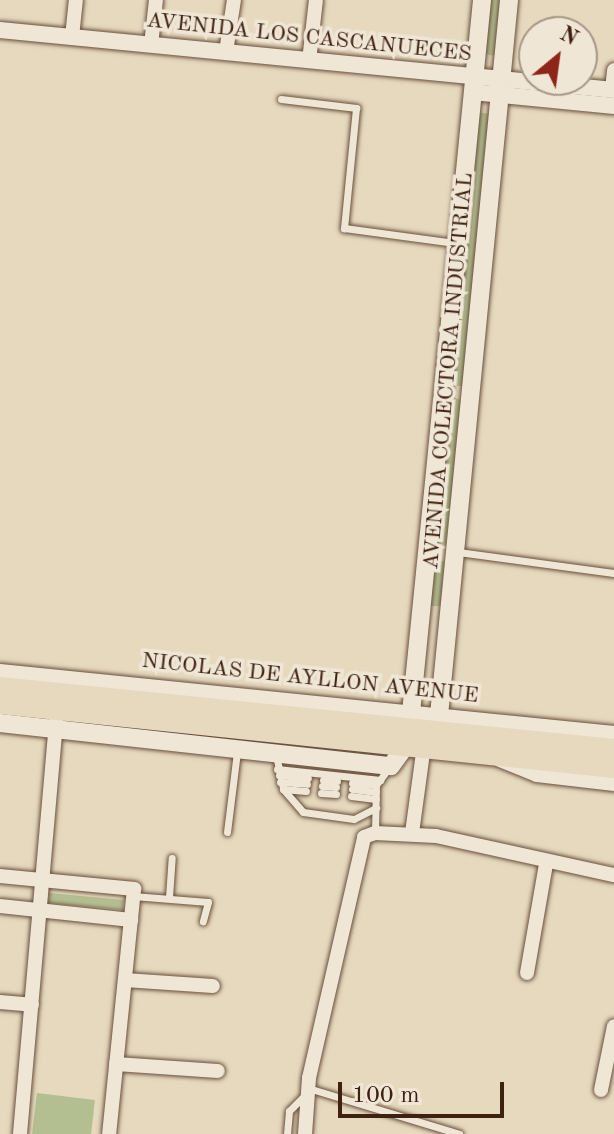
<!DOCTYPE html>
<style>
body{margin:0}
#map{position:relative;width:614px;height:1134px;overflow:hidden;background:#e6d9be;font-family:"Old Standard TT",serif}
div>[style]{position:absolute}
.green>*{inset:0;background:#b4bf91}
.roads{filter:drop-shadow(0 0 2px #684f3c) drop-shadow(0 0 2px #684f3c)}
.service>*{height:7px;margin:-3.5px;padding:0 3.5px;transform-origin:3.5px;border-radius:3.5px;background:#efe6d5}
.minor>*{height:14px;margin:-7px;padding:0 7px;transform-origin:7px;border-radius:7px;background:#efe6d5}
.tertiary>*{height:16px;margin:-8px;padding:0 8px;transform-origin:8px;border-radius:8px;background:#efe6d5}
.secondary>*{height:18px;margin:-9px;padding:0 9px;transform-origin:9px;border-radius:9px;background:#efe6d5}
.primary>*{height:20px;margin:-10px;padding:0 10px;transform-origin:10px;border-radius:10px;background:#e6d9be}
span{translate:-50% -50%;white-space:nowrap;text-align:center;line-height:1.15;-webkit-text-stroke:7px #efe6d5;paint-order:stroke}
.street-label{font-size:22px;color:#3e2111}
.north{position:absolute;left:518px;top:16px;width:80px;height:80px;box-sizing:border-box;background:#efe6d5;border:2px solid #a89787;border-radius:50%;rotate:29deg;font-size:22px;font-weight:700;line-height:32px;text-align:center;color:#3e2111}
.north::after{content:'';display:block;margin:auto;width:28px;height:36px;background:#8f2418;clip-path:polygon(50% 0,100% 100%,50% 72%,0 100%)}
.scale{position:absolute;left:338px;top:1082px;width:166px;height:36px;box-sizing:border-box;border:4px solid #3e2111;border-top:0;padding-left:10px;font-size:24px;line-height:28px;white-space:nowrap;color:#3e2111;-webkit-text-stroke:6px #efe6d5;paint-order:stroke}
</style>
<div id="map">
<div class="green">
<div style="clip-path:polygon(487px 0,502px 0,496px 56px,482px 54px)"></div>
<div style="clip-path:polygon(476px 112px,491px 114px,463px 386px,452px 386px)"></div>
<div style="clip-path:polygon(449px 396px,461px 400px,446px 545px,436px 544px)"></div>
<div style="clip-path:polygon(433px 558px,445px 562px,441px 606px,427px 606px)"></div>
<div style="clip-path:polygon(49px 893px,124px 900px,123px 910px,48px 903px)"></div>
<div style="clip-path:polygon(37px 1093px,95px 1100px,91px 1134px,32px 1134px)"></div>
</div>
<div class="roads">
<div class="service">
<div style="left:281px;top:99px;width:76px;rotate:6.8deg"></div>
<div style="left:356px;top:108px;width:121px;rotate:95.7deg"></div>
<div style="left:344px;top:228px;width:112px;rotate:7.7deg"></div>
<div style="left:458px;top:552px;width:157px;rotate:7.7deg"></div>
<div style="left:276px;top:755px;width:35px;rotate:78deg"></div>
<div style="left:283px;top:789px;width:30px;rotate:49deg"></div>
<div style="left:303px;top:812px;width:51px;rotate:7.8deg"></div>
<div style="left:354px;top:819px;width:25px;rotate:-27deg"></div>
<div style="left:277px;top:769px;width:104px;rotate:6.1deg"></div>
<div style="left:279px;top:775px;width:29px;rotate:6deg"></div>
<div style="left:323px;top:780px;width:14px;rotate:4deg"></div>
<div style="left:280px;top:782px;width:27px;rotate:4deg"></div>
<div style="left:352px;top:783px;width:24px;rotate:5deg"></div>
<div style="left:376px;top:785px;width:21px;rotate:-53deg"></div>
<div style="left:322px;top:786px;width:14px;rotate:4deg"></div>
<div style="left:283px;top:789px;width:23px;rotate:5deg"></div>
<div style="left:352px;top:789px;width:24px;rotate:7deg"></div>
<div style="left:321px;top:793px;width:15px;rotate:4deg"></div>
<div style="left:351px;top:796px;width:25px;rotate:7deg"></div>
<div style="left:227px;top:832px;width:81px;rotate:-82.9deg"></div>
<div style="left:375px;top:833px;width:48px;rotate:-88.8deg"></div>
<div style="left:133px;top:896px;width:75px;rotate:4.6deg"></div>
<div style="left:208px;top:902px;width:20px;rotate:105deg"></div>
<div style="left:169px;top:897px;width:39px;rotate:-86deg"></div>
<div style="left:308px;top:1088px;width:158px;rotate:16.9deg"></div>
<div style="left:287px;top:1134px;width:23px;rotate:-85deg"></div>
<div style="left:289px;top:1111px;width:24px;rotate:-45deg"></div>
</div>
<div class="minor">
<div style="left:72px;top:37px;width:37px;rotate:-84deg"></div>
<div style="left:151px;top:45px;width:45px;rotate:-83.7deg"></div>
<div style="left:226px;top:52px;width:53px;rotate:-81.3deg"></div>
<div style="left:309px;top:61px;width:61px;rotate:-83.5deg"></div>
<div style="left:612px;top:90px;width:20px;rotate:-84deg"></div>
<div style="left:412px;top:833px;width:89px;rotate:-82.2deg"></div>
<div style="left:0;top:876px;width:135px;rotate:5.5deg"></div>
<div style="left:134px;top:889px;width:246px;rotate:95.8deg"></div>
<div style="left:0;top:906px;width:132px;rotate:6.1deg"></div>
<div style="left:527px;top:973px;width:111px;rotate:-80.1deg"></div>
<div style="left:125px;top:980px;width:88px;rotate:3.9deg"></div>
<div style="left:0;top:1002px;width:32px;rotate:5deg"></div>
<div style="left:116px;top:1064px;width:102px;rotate:3.9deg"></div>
<div style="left:601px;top:1090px;width:65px;rotate:-78.5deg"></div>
<div style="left:20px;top:1134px;width:416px;rotate:-85deg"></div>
<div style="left:305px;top:1134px;width:56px;rotate:-85.9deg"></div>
<div style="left:309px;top:1078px;width:247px;rotate:-77.1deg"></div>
<div style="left:364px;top:837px;width:12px;rotate:-20deg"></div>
<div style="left:375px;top:833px;width:61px;rotate:2.8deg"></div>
<div style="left:436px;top:836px;width:182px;rotate:12.4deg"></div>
</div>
<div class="tertiary">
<div style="left:0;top:30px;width:617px;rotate:5.58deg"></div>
<div style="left:472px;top:92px;width:143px;rotate:5.6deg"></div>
</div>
<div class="secondary">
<div style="left:0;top:673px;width:617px;rotate:5.77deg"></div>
<div style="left:0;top:723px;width:393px;rotate:6.3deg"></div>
<div style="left:391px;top:766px;width:29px;rotate:-54deg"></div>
<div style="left:408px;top:743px;width:747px;rotate:-84.31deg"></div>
<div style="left:436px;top:746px;width:750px;rotate:-84.41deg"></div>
<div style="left:500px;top:758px;width:40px;rotate:22deg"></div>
<div style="left:537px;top:773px;width:78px;rotate:6.7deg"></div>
</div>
<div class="primary">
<div style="left:0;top:687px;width:617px;rotate:5.77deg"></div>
<div style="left:0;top:704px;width:617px;rotate:5.95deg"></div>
</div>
</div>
<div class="street-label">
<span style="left:309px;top:38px;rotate:6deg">AVENIDA LOS CASCANUECES</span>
<span style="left:449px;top:371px;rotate:-85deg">AVENIDA COLECTORA INDUSTRIAL</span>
<span style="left:310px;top:679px;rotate:6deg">NICOLAS DE AYLLON AVENUE</span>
</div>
<div class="north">N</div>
<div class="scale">100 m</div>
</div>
